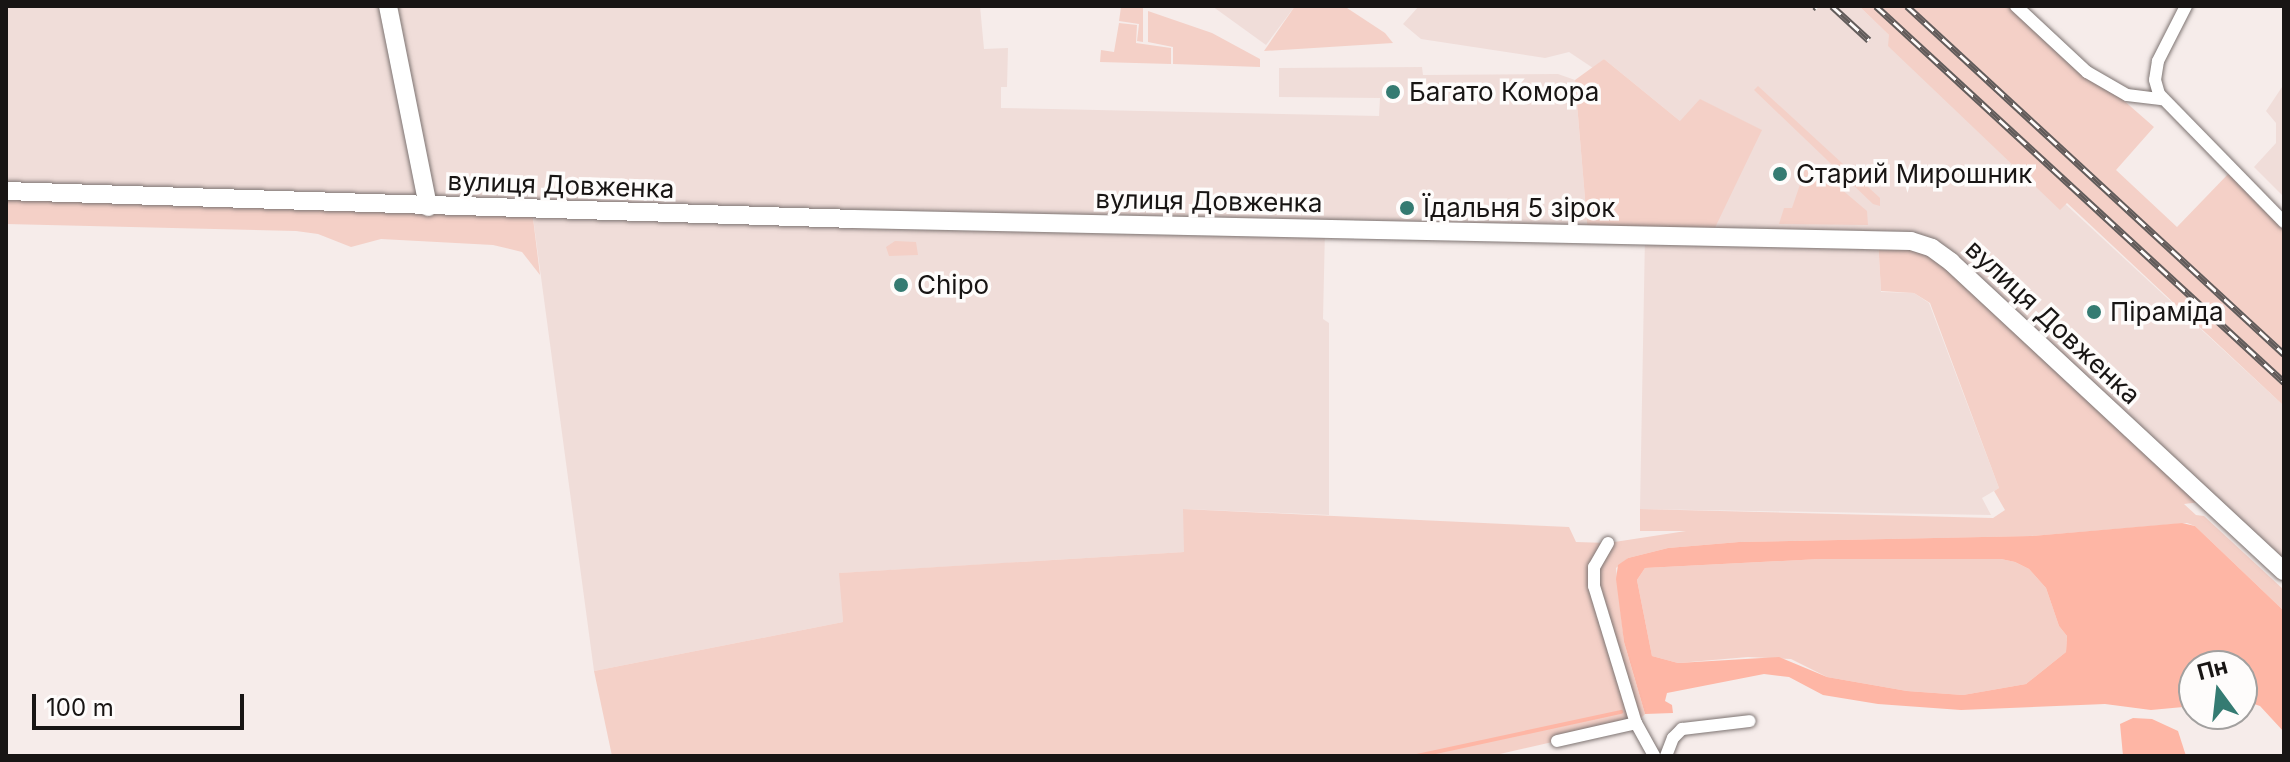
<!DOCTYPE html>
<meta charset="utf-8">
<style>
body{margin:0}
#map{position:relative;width:2290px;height:762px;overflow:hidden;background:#f6ecea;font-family:Inter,sans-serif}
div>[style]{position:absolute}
.built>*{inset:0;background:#f0ddd9}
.green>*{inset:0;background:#f4d0c7}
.water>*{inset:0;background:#feb6a5}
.stream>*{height:4px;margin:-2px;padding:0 2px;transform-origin:2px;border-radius:2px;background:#feb6a5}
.roads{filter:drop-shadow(0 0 2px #7d7472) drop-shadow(0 0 2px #7d7472)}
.street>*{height:12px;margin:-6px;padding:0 6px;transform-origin:6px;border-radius:6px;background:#fff}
.secondary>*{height:18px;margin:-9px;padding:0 9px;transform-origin:9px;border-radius:9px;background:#fff}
.rail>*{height:7px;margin-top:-3.5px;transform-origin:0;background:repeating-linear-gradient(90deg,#fefcfb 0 12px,#625c5b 0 24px);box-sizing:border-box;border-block:2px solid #625c5b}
.dots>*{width:22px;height:22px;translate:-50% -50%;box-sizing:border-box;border:4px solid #fefcfb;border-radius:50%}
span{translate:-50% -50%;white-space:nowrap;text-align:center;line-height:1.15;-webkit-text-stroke:7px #fefcfb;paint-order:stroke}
.poi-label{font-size:26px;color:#181514}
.left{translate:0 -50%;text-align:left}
.street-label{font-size:26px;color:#181514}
.frame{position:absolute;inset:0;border:8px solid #181514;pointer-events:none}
.north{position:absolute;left:2178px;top:650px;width:80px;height:80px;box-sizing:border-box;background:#fefcfb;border:2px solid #a2a09f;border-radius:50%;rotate:345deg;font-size:22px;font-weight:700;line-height:32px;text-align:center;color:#181514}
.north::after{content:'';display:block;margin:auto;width:28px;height:36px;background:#357b72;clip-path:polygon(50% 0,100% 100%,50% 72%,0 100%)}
.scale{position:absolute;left:32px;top:694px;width:212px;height:36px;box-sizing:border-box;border:4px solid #181514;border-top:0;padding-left:10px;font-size:24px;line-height:28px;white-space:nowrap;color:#181514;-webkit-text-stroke:6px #fefcfb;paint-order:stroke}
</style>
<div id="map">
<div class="built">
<div style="clip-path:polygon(6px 6px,980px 6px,984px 49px,1008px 48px,1007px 87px,1001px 87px,1001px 108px,1379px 116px,1380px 98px,1279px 97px,1279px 68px,1422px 67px,1423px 75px,1558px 74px,1575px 80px,1588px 234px,1325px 230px,1323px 319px,1329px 323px,1329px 515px,1184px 509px,1184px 552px,840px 573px,843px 622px,594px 671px,532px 210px,6px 191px)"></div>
<div style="clip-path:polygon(1212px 6px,1295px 6px,1266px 45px)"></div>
<div style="clip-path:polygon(1419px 6px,1859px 6px,1889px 35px,1890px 42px,2284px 406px,2284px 571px,1878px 239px,1881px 292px,1914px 293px,1929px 303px,1999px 488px,1982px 498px,1991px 515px,1640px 509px,1645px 235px,1680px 121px,1604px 59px,1593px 68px,1569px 52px,1545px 58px,1421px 39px,1403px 24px)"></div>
<div style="clip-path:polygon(2284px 84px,2284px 197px,2254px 167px,2276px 143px,2276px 123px,2266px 111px)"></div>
</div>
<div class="green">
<div style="clip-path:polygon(1115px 6px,1143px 6px,1143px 42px,1137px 41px,1139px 24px,1119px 21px,1121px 7px)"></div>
<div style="clip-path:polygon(1295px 6px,1344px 6px,1385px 33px,1393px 43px,1264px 51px)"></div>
<div style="clip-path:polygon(1859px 6px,2016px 6px,2154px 127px,2116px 170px,2177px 227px,2231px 171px,2284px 222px,2284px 406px,2067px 203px,2060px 210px,1888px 46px,1889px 35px)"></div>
<div style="clip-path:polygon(1148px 11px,1212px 33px,1260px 59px,1260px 67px,1173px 64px,1173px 47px,1148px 42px)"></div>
<div style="clip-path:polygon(1119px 23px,1137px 25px,1136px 43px,1171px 48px,1171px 64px,1100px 62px,1101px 50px,1114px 52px)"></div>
<div style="clip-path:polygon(1604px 59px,1680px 121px,1700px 99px,1762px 130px,1711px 236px,1588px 234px,1575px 80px)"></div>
<div style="clip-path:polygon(1758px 86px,1880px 198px,1880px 206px,1873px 204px,1754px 90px)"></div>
<div style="clip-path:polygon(1808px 161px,1867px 211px,1868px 225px,1779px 224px,1784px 208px,1792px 208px)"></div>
<div style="clip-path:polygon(6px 191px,532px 210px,540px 275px,522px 252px,493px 245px,381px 239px,351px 247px,318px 234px,296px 231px,6px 224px)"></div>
<div style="clip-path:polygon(1878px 239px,1916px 242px,2209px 501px,2184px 504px,2196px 515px,2204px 516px,2284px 590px,2284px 611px,2195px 526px,2187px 523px,2031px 536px,1739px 542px,1668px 548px,1628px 558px,1616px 568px,1624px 642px,1645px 714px,1636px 723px,1491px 756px,612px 756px,594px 671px,843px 622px,839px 573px,1184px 552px,1183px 509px,1569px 527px,1576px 542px,1608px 543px,1686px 531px,1640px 531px,1640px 509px,1993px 518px,2005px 510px,1994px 491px,1999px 488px,1930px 303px,1914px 293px,1881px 291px)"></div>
<div style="clip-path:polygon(895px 241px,916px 242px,918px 255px,889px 256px,886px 247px)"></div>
<div style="clip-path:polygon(1820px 559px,2001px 559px,2015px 562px,2029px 569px,2046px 588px,2059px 626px,2067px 636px,2066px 652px,2026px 684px,1963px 695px,1907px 691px,1827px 677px,1791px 659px,1748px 657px,1678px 663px,1652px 656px,1637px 580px,1645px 568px)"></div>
</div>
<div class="water">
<div style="clip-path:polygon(evenodd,2182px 523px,2195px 526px,2284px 611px,2284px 732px,2260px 706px,2242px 700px,2242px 666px,2194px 666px,2194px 706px,2151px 710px,2105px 704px,1961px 710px,1878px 704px,1823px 695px,1789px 677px,1764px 674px,1667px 693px,1665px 701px,1672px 705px,1673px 713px,1645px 714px,1624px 642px,1616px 579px,1618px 565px,1628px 558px,1668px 548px,1739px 542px,2031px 536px,2182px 523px,1820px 559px,2001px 559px,2015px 562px,2029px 569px,2046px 588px,2059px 626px,2067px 636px,2066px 652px,2026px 684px,1963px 695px,1907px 691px,1827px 677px,1779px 657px,1678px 663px,1652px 656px,1637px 580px,1645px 568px,1820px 559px)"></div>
<div style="clip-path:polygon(2133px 718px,2152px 719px,2178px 731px,2186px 756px,2123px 756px,2120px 724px)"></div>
</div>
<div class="stream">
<div style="left:1417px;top:756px;width:209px;rotate:-12.2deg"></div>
</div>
<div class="roads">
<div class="street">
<div style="left:2016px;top:6px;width:97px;rotate:42.9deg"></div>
<div style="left:2087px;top:72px;width:46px;rotate:29.9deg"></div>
<div style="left:2127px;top:95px;width:34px;rotate:7deg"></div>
<div style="left:2186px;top:6px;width:62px;rotate:117deg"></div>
<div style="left:2158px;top:61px;width:19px;rotate:99deg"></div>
<div style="left:2155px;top:80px;width:15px;rotate:74deg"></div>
<div style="left:2159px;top:94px;width:179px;rotate:45.7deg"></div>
<div style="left:1608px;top:543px;width:28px;rotate:120deg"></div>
<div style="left:1594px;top:567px;width:19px;rotate:90deg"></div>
<div style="left:1594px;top:586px;width:143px;rotate:73deg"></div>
<div style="left:1636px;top:723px;width:38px;rotate:61deg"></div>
<div style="left:1557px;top:741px;width:81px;rotate:-12.8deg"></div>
<div style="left:1666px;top:756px;width:19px;rotate:-69deg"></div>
<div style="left:1673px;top:738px;width:13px;rotate:-45deg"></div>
<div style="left:1682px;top:729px;width:68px;rotate:-6.7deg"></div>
</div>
<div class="secondary">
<div style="left:388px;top:6px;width:205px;rotate:78.7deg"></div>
<div style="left:6px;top:191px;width:847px;rotate:1.89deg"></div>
<div style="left:853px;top:219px;width:1058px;rotate:1.19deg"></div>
<div style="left:1911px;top:241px;width:22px;rotate:18deg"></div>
<div style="left:1932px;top:248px;width:24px;rotate:36deg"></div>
<div style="left:1951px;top:262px;width:454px;rotate:42.9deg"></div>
</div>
</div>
<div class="rail">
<div style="left:1815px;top:6px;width:3px;rotate:45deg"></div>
<div style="left:1832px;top:6px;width:50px;rotate:42.6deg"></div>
<div style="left:1876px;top:6px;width:555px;rotate:42.66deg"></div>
<div style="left:1907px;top:6px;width:513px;rotate:42.71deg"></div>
</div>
<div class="dots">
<div style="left:1393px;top:92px;background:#357b72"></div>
<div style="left:1780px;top:174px;background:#357b72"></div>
<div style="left:1407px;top:208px;background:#357b72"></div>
<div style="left:901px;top:285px;background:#357b72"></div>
<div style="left:2094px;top:312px;background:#357b72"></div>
</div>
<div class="poi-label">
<span class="left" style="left:1409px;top:92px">Багато Комора</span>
<span class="left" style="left:1796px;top:174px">Старий Мирошник</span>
<span class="left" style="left:1423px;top:208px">Їдальня 5 зірок</span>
<span class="left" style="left:917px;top:285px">Chipo</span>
<span class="left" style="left:2110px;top:312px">Піраміда</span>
</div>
<div class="street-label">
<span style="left:561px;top:185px;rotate:2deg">вулиця Довженка</span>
<span style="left:1209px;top:201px;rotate:1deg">вулиця Довженка</span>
<span style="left:2053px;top:322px;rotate:43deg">вулиця Довженка</span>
</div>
<div class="frame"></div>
<div class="north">Пн</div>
<div class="scale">100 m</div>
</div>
